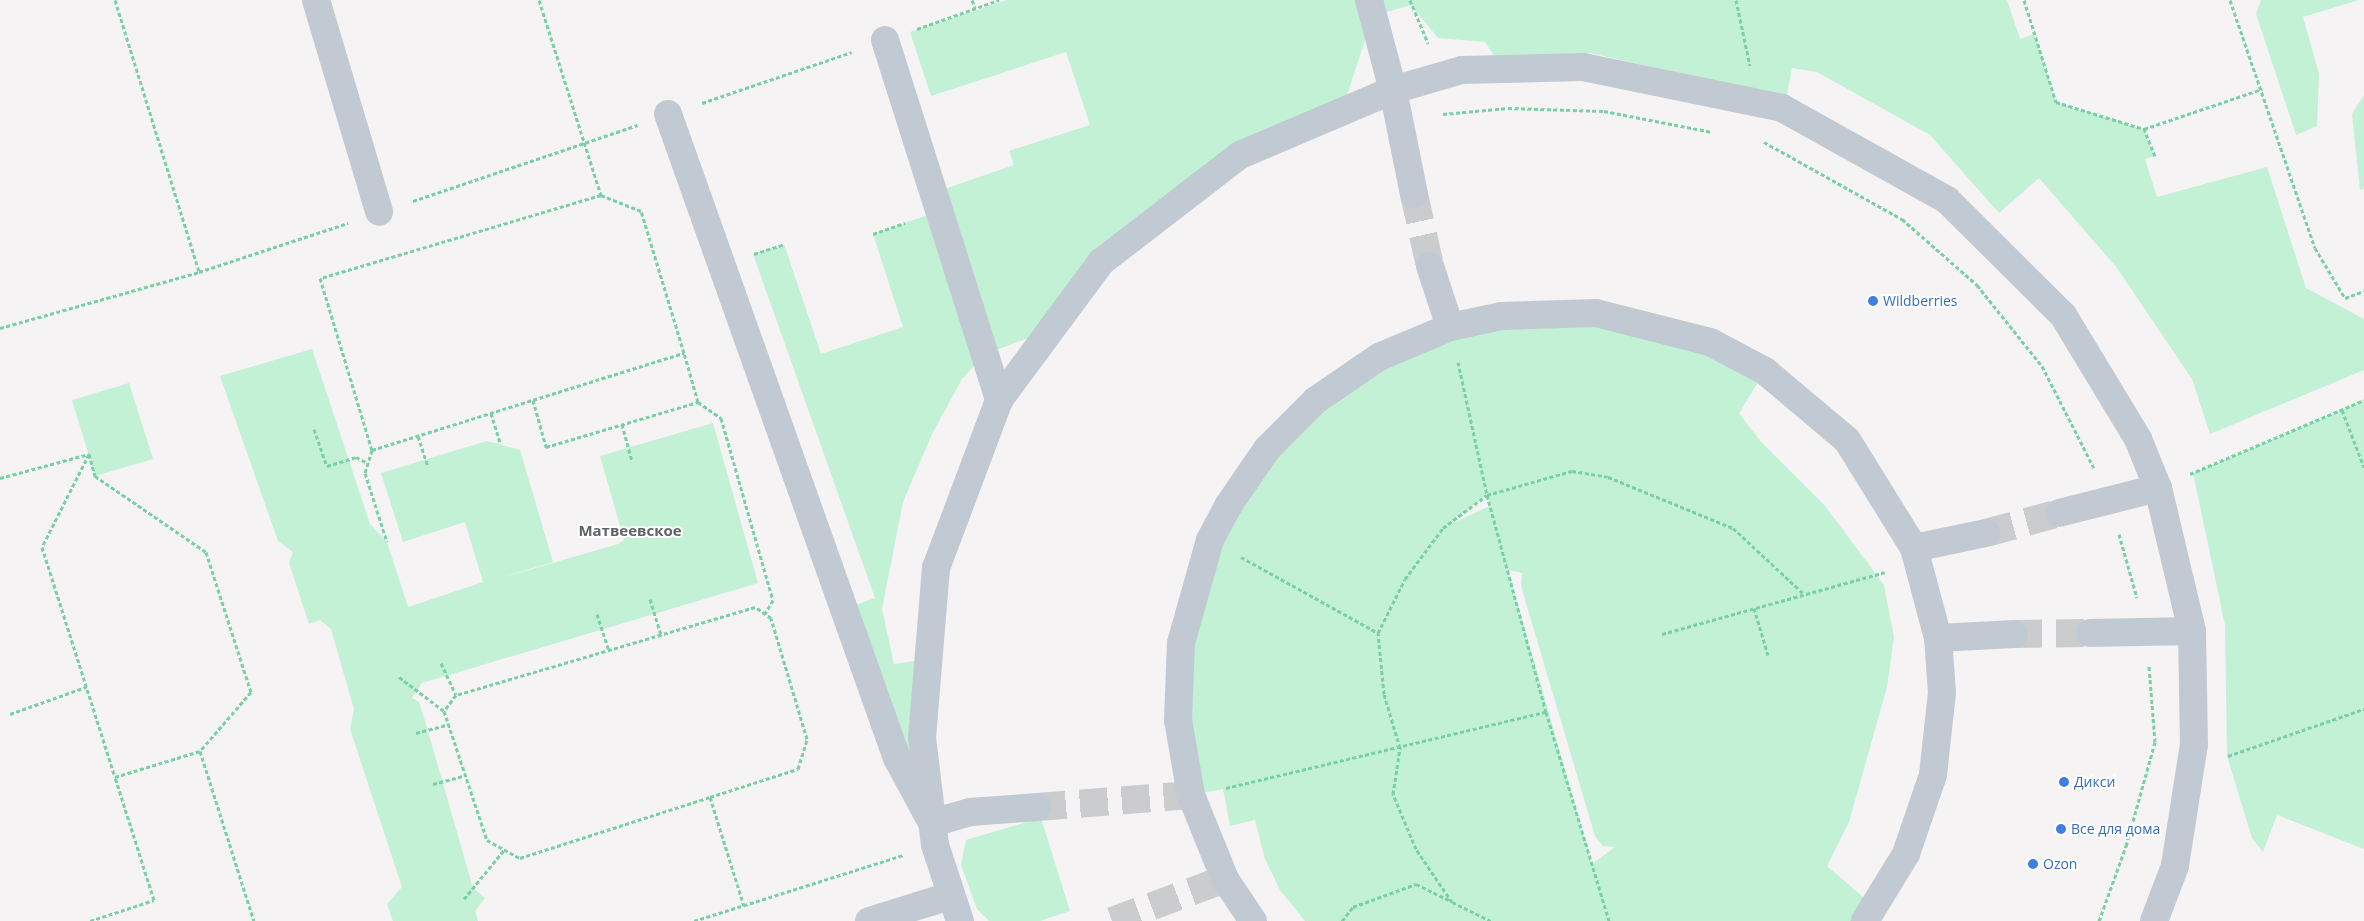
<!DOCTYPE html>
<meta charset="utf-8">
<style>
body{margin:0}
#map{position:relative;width:2364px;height:921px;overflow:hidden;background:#f5f3f3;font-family:"Open Sans",sans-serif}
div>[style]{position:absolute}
.green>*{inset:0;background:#c3f1d5}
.minor-tunnel>*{height:28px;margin-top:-14px;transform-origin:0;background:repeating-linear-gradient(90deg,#caccce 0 28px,transparent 0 42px)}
.path>*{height:3px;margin-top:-1.5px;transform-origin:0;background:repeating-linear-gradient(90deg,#7ad0a6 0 4px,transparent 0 6.5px)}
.minor>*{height:28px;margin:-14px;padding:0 14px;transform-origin:14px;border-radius:14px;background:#c1cad2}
.dots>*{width:14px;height:14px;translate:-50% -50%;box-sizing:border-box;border:2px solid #fff;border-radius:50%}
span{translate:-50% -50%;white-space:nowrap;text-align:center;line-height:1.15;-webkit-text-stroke:4px #fff;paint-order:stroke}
.shop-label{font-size:14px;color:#366cbe}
.left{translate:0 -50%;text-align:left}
.neighbourhood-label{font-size:15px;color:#5f6368;font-weight:700}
</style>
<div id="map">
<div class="green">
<div style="clip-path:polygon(1007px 0,2007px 0,2020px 39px,2034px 34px,2056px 102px,2144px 129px,2155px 156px,2145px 159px,2157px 197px,2267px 167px,2306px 288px,2364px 319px,2364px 370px,2210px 434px,2192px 379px,2117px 268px,2039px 178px,1999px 213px,1930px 135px,1817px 72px,1792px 68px,1787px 95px,1740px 87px,1590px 53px,1499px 63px,1485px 42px,1438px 38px,1411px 5px,1373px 16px,1345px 101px,1102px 262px,1053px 329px,985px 354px,962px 379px,932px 434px,903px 502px,882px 609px,894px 664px,929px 659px,932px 823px,844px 609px,875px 598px,753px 254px,784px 244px,821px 354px,903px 327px,873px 234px,939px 211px,933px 193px,1014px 165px,1009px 151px,1090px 125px,1066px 52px,931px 96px,910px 32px)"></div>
<div style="clip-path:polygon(2261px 0,2359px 0,2303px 17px,2319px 74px,2317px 126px,2296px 135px,2256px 14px)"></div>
<div style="clip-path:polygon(2364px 95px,2364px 188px,2360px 190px,2352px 114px)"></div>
<div style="clip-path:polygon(evenodd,1596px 313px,1765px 371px,1739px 413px,1760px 441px,1825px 506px,1884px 585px,1894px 637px,1887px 687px,1849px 822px,1827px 866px,1876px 908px,1864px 921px,1305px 921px,1280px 890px,1265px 859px,1255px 820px,1230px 826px,1223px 789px,1191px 795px,1178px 720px,1210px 540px,1316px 400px,1450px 327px,1596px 313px,1485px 485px,1490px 506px,1446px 526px,1487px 495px,1485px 485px,1596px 313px,1508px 570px,1522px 573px,1521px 586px,1595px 836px,1603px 846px,1615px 847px,1592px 864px,1508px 570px)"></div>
<div style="clip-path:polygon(312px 349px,370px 524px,387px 542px,408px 607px,483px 582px,465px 522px,403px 542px,381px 473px,487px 441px,520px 450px,553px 562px,494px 580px,618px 544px,624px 540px,600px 456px,713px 423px,758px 583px,422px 683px,412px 698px,419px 702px,425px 721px,473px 888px,485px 898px,475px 911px,478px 921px,393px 921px,387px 904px,402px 887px,350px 729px,354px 709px,331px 629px,320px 620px,309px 624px,289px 563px,293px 552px,278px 541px,220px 376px)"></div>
<div style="clip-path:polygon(129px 383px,153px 459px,95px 476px,72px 400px)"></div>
<div style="clip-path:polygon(2364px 400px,2364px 849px,2277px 815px,2263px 852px,2252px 838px,2227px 756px,2225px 625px,2193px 473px)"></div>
<div style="clip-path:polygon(1041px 818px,1070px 911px,1040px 921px,989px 921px,977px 909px,961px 865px,966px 840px)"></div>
</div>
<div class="minor-tunnel">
<div style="left:1414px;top:194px;width:74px;rotate:77.5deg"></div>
<div style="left:1986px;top:533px;width:76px;rotate:-15.3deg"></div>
<div style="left:2014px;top:634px;width:76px;rotate:-0.8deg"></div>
<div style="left:1038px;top:807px;width:153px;rotate:-4.5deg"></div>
<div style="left:1112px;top:921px;width:121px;rotate:-20.4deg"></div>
</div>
<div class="path">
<div style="left:115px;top:0;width:285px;rotate:72.8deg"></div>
<div style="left:539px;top:0;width:205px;rotate:72.4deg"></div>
<div style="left:601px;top:195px;width:293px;rotate:163.5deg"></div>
<div style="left:320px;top:278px;width:180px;rotate:73.2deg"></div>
<div style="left:372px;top:450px;width:327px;rotate:-17.3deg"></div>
<div style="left:684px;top:353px;width:148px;rotate:-106.8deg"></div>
<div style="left:641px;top:211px;width:43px;rotate:-158.2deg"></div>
<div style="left:972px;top:0;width:8px;rotate:67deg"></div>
<div style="left:1410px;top:0;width:47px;rotate:67.3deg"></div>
<div style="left:1736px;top:0;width:67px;rotate:78deg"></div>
<div style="left:2024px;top:0;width:107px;rotate:72.6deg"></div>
<div style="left:2056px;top:102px;width:92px;rotate:17.1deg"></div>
<div style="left:2230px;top:0;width:262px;rotate:71.1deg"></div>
<div style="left:2315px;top:248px;width:58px;rotate:59deg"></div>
<div style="left:2345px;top:298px;width:20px;rotate:-20deg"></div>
<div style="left:917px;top:29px;width:87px;rotate:-19.5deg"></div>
<div style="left:702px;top:103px;width:158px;rotate:-18.8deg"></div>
<div style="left:1443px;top:114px;width:65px;rotate:-5.3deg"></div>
<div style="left:1508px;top:108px;width:96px;rotate:1.8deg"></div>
<div style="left:1604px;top:111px;width:110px;rotate:11deg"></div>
<div style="left:1764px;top:142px;width:158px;rotate:29.2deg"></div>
<div style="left:1902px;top:219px;width:100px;rotate:41.3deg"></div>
<div style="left:1977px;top:285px;width:104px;rotate:51.3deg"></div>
<div style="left:2042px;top:366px;width:114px;rotate:63deg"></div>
<div style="left:2155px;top:156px;width:29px;rotate:-112deg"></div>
<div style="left:2144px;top:129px;width:125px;rotate:-18.7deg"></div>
<div style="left:413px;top:201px;width:237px;rotate:-18.7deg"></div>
<div style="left:873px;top:234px;width:34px;rotate:-19deg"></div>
<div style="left:754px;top:254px;width:32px;rotate:-18deg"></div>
<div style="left:0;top:328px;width:207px;rotate:-15.7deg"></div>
<div style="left:199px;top:272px;width:157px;rotate:-18.2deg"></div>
<div style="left:1458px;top:362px;width:136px;rotate:77.7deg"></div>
<div style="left:1487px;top:495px;width:225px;rotate:74.8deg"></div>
<div style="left:1546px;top:712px;width:218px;rotate:73.2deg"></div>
<div style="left:533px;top:400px;width:49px;rotate:74.5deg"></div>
<div style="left:546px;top:447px;width:159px;rotate:-16.5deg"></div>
<div style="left:698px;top:402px;width:51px;rotate:-105.9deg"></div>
<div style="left:698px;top:402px;width:28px;rotate:35deg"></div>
<div style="left:721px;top:418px;width:189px;rotate:74.1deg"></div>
<div style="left:773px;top:600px;width:16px;rotate:120deg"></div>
<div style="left:2342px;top:410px;width:61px;rotate:68.9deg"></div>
<div style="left:491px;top:413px;width:30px;rotate:73deg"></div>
<div style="left:622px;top:424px;width:39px;rotate:75deg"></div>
<div style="left:314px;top:429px;width:39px;rotate:71deg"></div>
<div style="left:327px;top:466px;width:30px;rotate:-17deg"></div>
<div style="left:356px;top:457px;width:13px;rotate:27deg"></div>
<div style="left:418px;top:436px;width:32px;rotate:72deg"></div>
<div style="left:372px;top:450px;width:24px;rotate:107deg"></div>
<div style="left:365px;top:473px;width:72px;rotate:72.3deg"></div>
<div style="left:89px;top:454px;width:23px;rotate:75deg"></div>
<div style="left:95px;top:476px;width:135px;rotate:34.4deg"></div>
<div style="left:206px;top:552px;width:147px;rotate:72.2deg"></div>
<div style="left:251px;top:692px;width:78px;rotate:130.8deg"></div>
<div style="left:2190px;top:474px;width:189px;rotate:-23deg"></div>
<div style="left:0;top:478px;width:92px;rotate:-15.1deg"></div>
<div style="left:89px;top:454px;width:104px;rotate:116.8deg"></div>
<div style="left:42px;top:547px;width:241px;rotate:72.4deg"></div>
<div style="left:2119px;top:534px;width:66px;rotate:74.3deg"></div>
<div style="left:1241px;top:557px;width:157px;rotate:29deg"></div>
<div style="left:650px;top:599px;width:38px;rotate:73deg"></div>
<div style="left:1754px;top:608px;width:49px;rotate:73.4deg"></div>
<div style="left:597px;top:614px;width:38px;rotate:72deg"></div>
<div style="left:1662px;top:634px;width:231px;rotate:-15.5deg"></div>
<div style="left:441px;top:663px;width:35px;rotate:65deg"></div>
<div style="left:399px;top:677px;width:56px;rotate:37.1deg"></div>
<div style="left:10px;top:714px;width:81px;rotate:-19.6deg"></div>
<div style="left:416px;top:733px;width:34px;rotate:-15deg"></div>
<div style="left:2228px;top:756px;width:144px;rotate:-19.1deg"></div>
<div style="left:433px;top:784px;width:34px;rotate:-15deg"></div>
<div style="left:1226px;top:788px;width:329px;rotate:-13.4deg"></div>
<div style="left:710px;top:797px;width:92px;rotate:-17.7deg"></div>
<div style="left:798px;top:769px;width:31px;rotate:-73deg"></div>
<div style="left:807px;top:739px;width:126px;rotate:-106.6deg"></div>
<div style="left:771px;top:618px;width:19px;rotate:-145deg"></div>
<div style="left:755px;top:607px;width:312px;rotate:163.6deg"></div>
<div style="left:456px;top:695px;width:20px;rotate:127deg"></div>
<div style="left:444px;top:711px;width:136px;rotate:71.6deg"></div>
<div style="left:487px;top:840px;width:38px;rotate:29deg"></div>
<div style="left:520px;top:858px;width:200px;rotate:-17.8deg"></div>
<div style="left:710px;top:797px;width:114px;rotate:72.7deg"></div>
<div style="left:464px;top:899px;width:63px;rotate:-50.8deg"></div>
<div style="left:90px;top:921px;width:67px;rotate:-18.2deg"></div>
<div style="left:154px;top:900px;width:129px;rotate:-107.6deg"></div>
<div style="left:115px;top:777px;width:89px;rotate:-17deg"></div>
<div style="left:200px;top:751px;width:178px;rotate:72.4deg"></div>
<div style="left:694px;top:921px;width:219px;rotate:-17.5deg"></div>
<div style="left:1342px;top:921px;width:18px;rotate:-52deg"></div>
<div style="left:1353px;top:907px;width:67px;rotate:-20.1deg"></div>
<div style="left:1416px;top:884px;width:39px;rotate:26deg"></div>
<div style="left:1491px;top:921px;width:43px;rotate:-154deg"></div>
<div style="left:1452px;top:902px;width:64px;rotate:-124.2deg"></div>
<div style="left:1416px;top:849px;width:60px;rotate:-112.7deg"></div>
<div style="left:1393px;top:794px;width:47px;rotate:-81.3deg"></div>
<div style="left:1400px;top:748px;width:56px;rotate:-106.5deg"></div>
<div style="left:1384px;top:694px;width:61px;rotate:-95.6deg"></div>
<div style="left:1378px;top:633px;width:60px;rotate:-63.4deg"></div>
<div style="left:1405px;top:579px;width:64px;rotate:-53.3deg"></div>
<div style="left:1443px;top:528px;width:55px;rotate:-36.9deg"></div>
<div style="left:1487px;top:495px;width:88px;rotate:-15.8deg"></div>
<div style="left:1572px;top:471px;width:36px;rotate:9deg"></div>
<div style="left:1608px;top:477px;width:135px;rotate:22.2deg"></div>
<div style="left:1733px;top:528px;width:97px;rotate:42.9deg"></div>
<div style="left:2099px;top:921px;width:80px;rotate:-70.2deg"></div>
<div style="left:2126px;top:846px;width:108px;rotate:-74.4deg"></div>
<div style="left:2155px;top:742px;width:76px;rotate:-94.5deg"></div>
</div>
<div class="minor">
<div style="left:316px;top:0;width:221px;rotate:73.4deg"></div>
<div style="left:1369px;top:0;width:93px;rotate:75.1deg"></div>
<div style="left:1393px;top:90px;width:106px;rotate:78.6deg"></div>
<div style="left:885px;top:40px;width:378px;rotate:72.4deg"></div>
<div style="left:668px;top:114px;width:684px;rotate:70.43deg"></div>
<div style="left:897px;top:758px;width:74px;rotate:61.7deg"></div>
<div style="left:932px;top:823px;width:40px;rotate:-16deg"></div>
<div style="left:970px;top:812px;width:68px;rotate:-4.2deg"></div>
<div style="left:1430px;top:266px;width:64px;rotate:71.8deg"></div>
<div style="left:2059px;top:513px;width:102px;rotate:-14.2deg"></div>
<div style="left:1914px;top:548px;width:74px;rotate:-11.8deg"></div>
<div style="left:2090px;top:633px;width:102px;rotate:-1.1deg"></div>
<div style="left:1938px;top:638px;width:76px;rotate:-3deg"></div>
<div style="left:869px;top:921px;width:85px;rotate:-17.2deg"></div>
<div style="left:960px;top:921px;width:80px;rotate:-108.2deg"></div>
<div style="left:935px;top:845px;width:108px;rotate:-96.9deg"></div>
<div style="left:922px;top:738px;width:171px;rotate:-85.3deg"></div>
<div style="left:936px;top:568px;width:179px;rotate:-69.4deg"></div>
<div style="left:999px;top:400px;width:172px;rotate:-53.5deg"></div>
<div style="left:1101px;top:262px;width:175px;rotate:-37.6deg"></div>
<div style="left:1240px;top:155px;width:166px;rotate:-23deg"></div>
<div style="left:1393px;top:90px;width:72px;rotate:-16.2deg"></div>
<div style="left:1462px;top:70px;width:121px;rotate:-1.4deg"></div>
<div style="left:1583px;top:67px;width:203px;rotate:11.6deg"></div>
<div style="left:1782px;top:108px;width:189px;rotate:29.1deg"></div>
<div style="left:1947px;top:200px;width:163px;rotate:44.8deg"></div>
<div style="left:2063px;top:315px;width:145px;rotate:58.8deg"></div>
<div style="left:2138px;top:439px;width:53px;rotate:67.8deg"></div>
<div style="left:2158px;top:488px;width:147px;rotate:76.6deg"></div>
<div style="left:2192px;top:631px;width:113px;rotate:89deg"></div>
<div style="left:2194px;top:744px;width:123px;rotate:98.9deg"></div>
<div style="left:2175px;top:866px;width:59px;rotate:110.9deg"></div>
<div style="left:1253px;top:921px;width:50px;rotate:-123.7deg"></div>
<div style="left:1225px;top:879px;width:91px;rotate:-112deg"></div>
<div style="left:1191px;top:795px;width:76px;rotate:-99.8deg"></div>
<div style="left:1178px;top:720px;width:77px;rotate:-87.8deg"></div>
<div style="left:1181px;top:643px;width:107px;rotate:-74.3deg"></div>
<div style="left:1210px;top:540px;width:38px;rotate:-62deg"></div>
<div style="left:1228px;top:506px;width:69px;rotate:-55.6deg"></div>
<div style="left:1267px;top:449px;width:69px;rotate:-45deg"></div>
<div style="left:1316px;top:400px;width:76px;rotate:-34.3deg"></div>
<div style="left:1379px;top:357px;width:77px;rotate:-22.9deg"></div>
<div style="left:1450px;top:327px;width:53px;rotate:-11.9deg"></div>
<div style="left:1502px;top:316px;width:94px;rotate:-1.8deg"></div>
<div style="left:1596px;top:313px;width:118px;rotate:14.3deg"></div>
<div style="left:1710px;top:342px;width:62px;rotate:27.8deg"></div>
<div style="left:1765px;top:371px;width:107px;rotate:40.1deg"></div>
<div style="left:1847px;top:440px;width:127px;rotate:58.2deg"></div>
<div style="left:1914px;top:548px;width:93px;rotate:75.1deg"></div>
<div style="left:1938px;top:638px;width:54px;rotate:85.8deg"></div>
<div style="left:1942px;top:692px;width:83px;rotate:96.2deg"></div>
<div style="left:1933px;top:775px;width:83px;rotate:108.9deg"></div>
<div style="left:1906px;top:854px;width:79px;rotate:121.5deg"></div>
</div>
<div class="dots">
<div style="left:1873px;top:301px;background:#3f7fe0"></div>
<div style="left:2064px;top:782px;background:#3f7fe0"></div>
<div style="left:2061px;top:829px;background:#3f7fe0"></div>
<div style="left:2033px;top:864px;background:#3f7fe0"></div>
</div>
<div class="shop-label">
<span class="left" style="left:1883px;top:301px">Wildberries</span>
<span class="left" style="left:2074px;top:782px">Дикси</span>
<span class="left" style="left:2071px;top:829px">Все для дома</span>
<span class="left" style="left:2043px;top:864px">Ozon</span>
</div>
<div class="neighbourhood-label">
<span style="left:630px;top:531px">Матвеевское</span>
</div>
</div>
